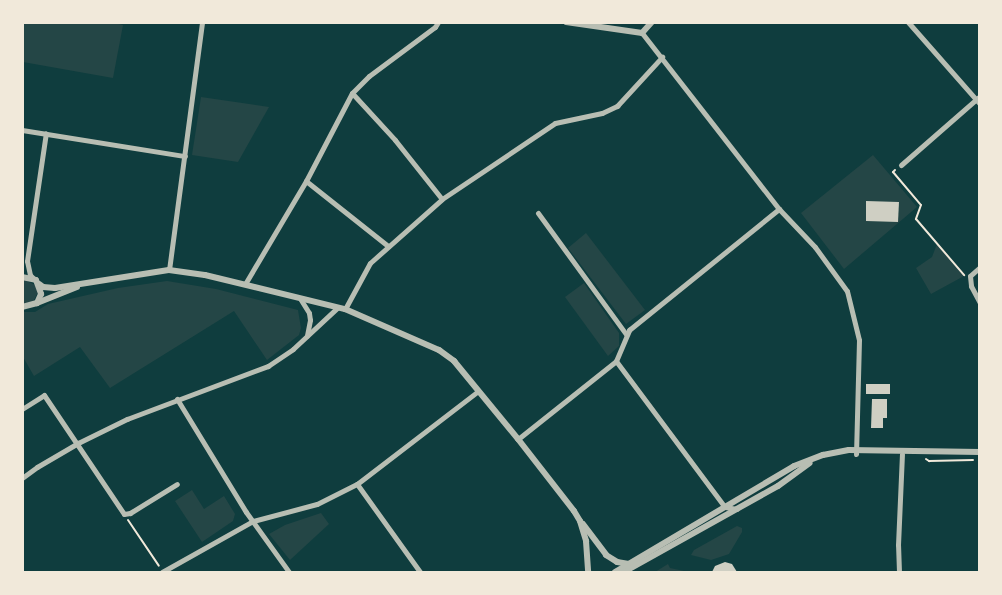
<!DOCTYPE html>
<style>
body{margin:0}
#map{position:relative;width:1002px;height:595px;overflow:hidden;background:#0f3d3e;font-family:Lato,sans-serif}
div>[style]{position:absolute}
.green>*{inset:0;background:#244646}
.building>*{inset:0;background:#cfcfc3}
.path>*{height:2px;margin:-1px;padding:0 1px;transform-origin:1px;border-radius:1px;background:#f1e9da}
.minor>*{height:5px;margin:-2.5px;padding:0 2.5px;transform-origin:2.5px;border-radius:2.5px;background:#b8beb3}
.tertiary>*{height:6px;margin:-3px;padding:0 3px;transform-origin:3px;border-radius:3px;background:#b8beb3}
span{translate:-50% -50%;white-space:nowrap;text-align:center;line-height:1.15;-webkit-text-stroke:4px #f1e9da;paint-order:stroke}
.frame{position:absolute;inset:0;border:24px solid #f1e9da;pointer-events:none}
</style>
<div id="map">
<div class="green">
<div style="clip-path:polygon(110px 22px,123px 25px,113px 78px,23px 62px,23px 23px)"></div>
<div style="clip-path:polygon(201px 97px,269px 107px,238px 162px,192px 155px)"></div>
<div style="clip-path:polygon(873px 155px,917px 207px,844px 269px,801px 213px)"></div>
<div style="clip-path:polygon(586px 233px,645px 310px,626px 324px,568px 248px)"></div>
<div style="clip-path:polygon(937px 244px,964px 276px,931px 294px,916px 268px,932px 257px)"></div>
<div style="clip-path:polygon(25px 280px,35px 285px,38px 292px,33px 302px,23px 304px,22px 281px)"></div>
<div style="clip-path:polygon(167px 281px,216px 289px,298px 310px,301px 328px,299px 335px,267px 360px,234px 311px,110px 388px,80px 347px,34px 376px,23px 357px,23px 312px,35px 312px,48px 304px,118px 288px)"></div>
<div style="clip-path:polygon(584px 283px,619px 333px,619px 346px,608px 356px,565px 297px)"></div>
<div style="clip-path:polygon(192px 490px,204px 509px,224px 496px,235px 514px,233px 521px,202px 542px,175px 501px)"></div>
<div style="clip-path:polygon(321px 513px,329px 524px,290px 560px,269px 534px,285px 525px)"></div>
<div style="clip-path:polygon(737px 526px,742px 528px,742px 532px,729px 554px,711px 560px,691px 555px,694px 550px)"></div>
<div style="clip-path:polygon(668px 564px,670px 568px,684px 571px,681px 572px,655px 572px)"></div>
</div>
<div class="building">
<div style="clip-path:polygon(866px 201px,899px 202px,898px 222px,866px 221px)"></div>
<div style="clip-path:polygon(866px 384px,890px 384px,890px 394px,866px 394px)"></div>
<div style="clip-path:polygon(872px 399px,887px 399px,887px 418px,883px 418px,883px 428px,871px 428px)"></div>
<div style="clip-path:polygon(725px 562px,732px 564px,737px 572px,712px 572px,715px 566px)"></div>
</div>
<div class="path">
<div style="left:895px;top:170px;width:3px;rotate:135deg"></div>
<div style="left:893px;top:172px;width:43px;rotate:49.7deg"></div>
<div style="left:921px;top:205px;width:15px;rotate:110deg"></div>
<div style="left:916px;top:219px;width:74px;rotate:49.4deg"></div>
<div style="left:926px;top:459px;width:4px;rotate:34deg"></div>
<div style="left:929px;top:461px;width:44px;rotate:-1.3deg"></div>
<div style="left:128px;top:520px;width:55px;rotate:56deg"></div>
</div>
<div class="minor">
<div style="left:908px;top:22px;width:109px;rotate:48.7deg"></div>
<div style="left:642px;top:33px;width:223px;rotate:52.1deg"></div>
<div style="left:779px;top:209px;width:52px;rotate:46.5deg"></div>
<div style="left:815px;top:247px;width:54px;rotate:54deg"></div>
<div style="left:847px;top:291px;width:50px;rotate:76.2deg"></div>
<div style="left:859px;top:340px;width:114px;rotate:91.5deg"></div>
<div style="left:352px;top:93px;width:64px;rotate:47.5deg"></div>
<div style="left:395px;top:140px;width:75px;rotate:51.5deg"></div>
<div style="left:22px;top:130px;width:165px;rotate:9.1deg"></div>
<div style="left:901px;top:165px;width:105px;rotate:-41.1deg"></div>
<div style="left:306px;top:181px;width:105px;rotate:38.4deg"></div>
<div style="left:538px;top:213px;width:150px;rotate:54deg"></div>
<div style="left:980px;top:267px;width:13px;rotate:138deg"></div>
<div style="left:970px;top:276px;width:10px;rotate:84deg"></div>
<div style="left:971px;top:286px;width:19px;rotate:62deg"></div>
<div style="left:169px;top:270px;width:250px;rotate:-82.4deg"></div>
<div style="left:34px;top:279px;width:6px;rotate:-135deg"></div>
<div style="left:30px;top:275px;width:14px;rotate:-102deg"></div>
<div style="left:27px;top:261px;width:129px;rotate:-81.6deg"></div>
<div style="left:245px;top:284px;width:120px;rotate:-59.4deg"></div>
<div style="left:306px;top:181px;width:99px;rotate:-62.4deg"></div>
<div style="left:352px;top:93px;width:24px;rotate:-45deg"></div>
<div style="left:369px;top:76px;width:82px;rotate:-36.6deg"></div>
<div style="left:435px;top:27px;width:6px;rotate:-59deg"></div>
<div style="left:301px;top:300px;width:15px;rotate:58deg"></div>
<div style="left:309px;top:313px;width:7px;rotate:82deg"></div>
<div style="left:310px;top:320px;width:16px;rotate:101deg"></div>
<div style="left:345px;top:309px;width:52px;rotate:-61.5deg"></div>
<div style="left:370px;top:263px;width:96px;rotate:-41.6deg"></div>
<div style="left:442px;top:199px;width:136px;rotate:-33.9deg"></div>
<div style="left:555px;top:123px;width:48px;rotate:-12deg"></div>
<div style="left:602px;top:113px;width:17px;rotate:-25deg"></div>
<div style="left:617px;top:106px;width:67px;rotate:-47.4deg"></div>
<div style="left:616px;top:361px;width:182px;rotate:53.3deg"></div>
<div style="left:725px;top:507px;width:12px;rotate:9deg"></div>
<div style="left:177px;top:399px;width:132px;rotate:58.6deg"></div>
<div style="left:246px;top:512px;width:74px;rotate:54.4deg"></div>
<div style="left:22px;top:409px;width:26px;rotate:-32deg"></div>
<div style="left:44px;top:395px;width:143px;rotate:56.1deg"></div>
<div style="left:124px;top:514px;width:6px;rotate:-9deg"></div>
<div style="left:130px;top:513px;width:55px;rotate:-31.7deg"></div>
<div style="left:518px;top:439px;width:125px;rotate:-38.5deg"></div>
<div style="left:616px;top:361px;width:34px;rotate:-67deg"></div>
<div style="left:629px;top:330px;width:193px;rotate:-38.9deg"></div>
<div style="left:22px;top:478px;width:19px;rotate:-36deg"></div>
<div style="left:37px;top:467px;width:48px;rotate:-30.3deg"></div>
<div style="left:78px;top:443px;width:55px;rotate:-26.1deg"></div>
<div style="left:127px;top:419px;width:151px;rotate:-20.6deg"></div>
<div style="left:268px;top:366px;width:30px;rotate:-34deg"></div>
<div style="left:293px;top:349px;width:60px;rotate:-43deg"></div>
<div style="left:357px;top:484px;width:108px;rotate:54.4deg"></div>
<div style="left:162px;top:572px;width:104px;rotate:-29.3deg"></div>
<div style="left:253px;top:521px;width:66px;rotate:-14.9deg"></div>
<div style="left:317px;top:504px;width:45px;rotate:-26.6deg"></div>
<div style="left:357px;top:484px;width:153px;rotate:-37.5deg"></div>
<div style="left:899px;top:572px;width:27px;rotate:-92deg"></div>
<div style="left:898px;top:545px;width:91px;rotate:-87.5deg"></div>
</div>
<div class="tertiary">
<div style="left:566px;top:22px;width:77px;rotate:8.2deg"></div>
<div style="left:642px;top:33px;width:15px;rotate:-48deg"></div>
<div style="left:22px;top:277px;width:14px;rotate:12deg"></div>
<div style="left:36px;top:280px;width:15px;rotate:70deg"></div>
<div style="left:41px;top:294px;width:10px;rotate:114deg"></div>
<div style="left:37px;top:303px;width:16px;rotate:165deg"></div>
<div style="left:39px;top:284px;width:5px;rotate:37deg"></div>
<div style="left:43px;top:287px;width:12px;rotate:5deg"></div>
<div style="left:55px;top:288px;width:115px;rotate:-9deg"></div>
<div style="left:169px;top:270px;width:36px;rotate:8deg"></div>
<div style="left:205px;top:275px;width:144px;rotate:13.7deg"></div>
<div style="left:345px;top:309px;width:103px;rotate:23.6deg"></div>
<div style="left:439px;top:350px;width:19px;rotate:36deg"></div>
<div style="left:454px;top:361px;width:101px;rotate:50.6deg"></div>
<div style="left:518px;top:439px;width:91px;rotate:52.1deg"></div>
<div style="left:574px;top:511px;width:12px;rotate:59deg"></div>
<div style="left:580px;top:521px;width:21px;rotate:73deg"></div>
<div style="left:586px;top:541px;width:31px;rotate:86deg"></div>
<div style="left:37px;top:303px;width:43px;rotate:-21.8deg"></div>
<div style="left:583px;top:524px;width:39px;rotate:53deg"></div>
<div style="left:606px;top:555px;width:13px;rotate:32deg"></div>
<div style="left:617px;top:562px;width:12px;rotate:9deg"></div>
<div style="left:615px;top:572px;width:208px;rotate:-30.6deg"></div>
<div style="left:794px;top:466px;width:31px;rotate:-21deg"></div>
<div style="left:823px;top:455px;width:26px;rotate:-11deg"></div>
<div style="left:849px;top:450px;width:131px;rotate:0.9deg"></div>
<div style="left:624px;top:572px;width:176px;rotate:-29.2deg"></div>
<div style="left:778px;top:486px;width:39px;rotate:-36deg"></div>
</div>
<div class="frame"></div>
</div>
